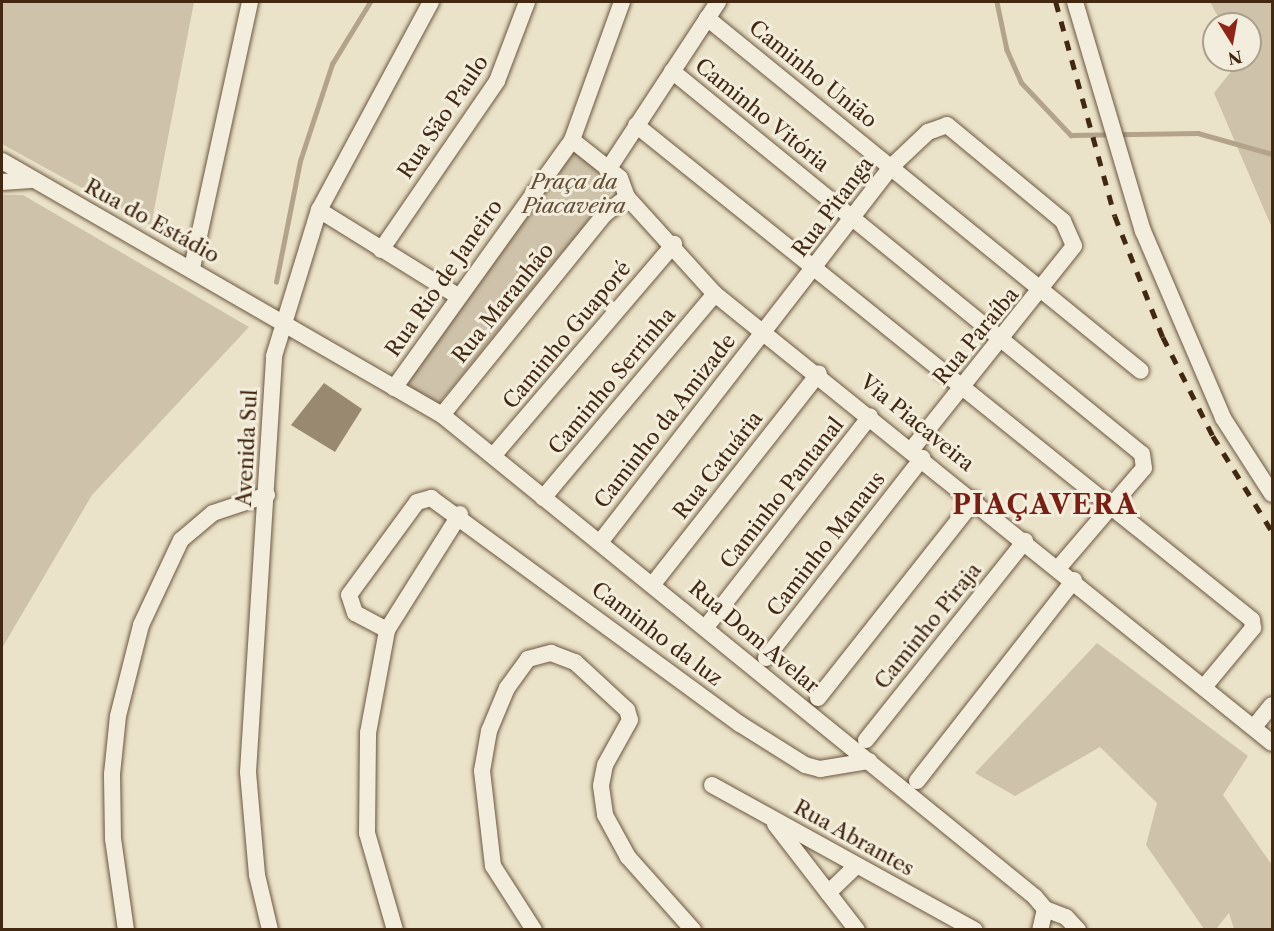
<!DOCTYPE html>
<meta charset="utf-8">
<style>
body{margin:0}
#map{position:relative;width:1274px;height:931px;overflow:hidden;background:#ebe3c9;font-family:"Libre Caslon Text",serif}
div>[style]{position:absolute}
.green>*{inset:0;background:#cec3aa}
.stream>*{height:4.5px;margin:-2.25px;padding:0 2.25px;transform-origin:2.25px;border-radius:2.25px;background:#b2a38a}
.building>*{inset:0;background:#9a8971}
.roads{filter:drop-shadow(0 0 2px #6c563f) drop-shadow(0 0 2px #6c563f)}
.minor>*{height:16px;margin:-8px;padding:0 8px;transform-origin:8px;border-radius:8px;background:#f2eddc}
.rail>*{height:4.5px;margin-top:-2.25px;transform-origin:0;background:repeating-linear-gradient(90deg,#422711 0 10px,transparent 0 20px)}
span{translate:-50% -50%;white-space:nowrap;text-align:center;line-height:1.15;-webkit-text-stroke:6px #f2eddc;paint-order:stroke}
.street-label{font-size:21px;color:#422711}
.park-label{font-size:21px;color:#654e37;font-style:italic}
.district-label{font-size:27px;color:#7a1f14;font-weight:700;letter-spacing:1.5px}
.frame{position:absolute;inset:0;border:3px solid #422711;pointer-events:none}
.north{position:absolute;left:1202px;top:12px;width:60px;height:60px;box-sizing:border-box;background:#f2eddc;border:2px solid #ac9e8b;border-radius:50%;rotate:169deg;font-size:16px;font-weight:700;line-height:24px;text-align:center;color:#422711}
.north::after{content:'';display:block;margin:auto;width:21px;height:27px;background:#8f2418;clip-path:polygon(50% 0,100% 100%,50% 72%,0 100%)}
</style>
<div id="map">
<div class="green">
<div style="clip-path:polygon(2px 2px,194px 2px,151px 226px,2px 144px)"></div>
<div style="clip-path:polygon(1210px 2px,1272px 2px,1272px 228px,1214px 93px,1240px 60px,1250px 60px,1250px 24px,1222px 24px)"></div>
<div style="clip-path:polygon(572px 149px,618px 184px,438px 405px,404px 384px)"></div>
<div style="clip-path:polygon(2px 195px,23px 195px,249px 327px,92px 495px,2px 648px)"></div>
<div style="clip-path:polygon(1097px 643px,1248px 756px,1223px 795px,1272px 865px,1272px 929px,1234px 929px,1229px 913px,1216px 929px,1204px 929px,1146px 845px,1157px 803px,1100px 747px,1015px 796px,975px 773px)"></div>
</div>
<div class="stream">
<div style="left:997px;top:2px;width:49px;rotate:78.2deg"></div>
<div style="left:1007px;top:50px;width:35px;rotate:66deg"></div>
<div style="left:1021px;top:82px;width:73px;rotate:46.7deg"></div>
<div style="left:1071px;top:135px;width:127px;rotate:-0.9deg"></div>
<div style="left:1198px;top:133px;width:77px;rotate:15.8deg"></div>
<div style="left:276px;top:282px;width:123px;rotate:-78.8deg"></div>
<div style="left:300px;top:161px;width:102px;rotate:-71.7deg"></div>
<div style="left:332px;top:64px;width:73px;rotate:-58.5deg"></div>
</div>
<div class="building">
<div style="clip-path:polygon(324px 383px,362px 409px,335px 452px,291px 425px)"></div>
</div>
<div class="roads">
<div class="minor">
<div style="left:1075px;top:2px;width:239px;rotate:73.5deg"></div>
<div style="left:1143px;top:231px;width:203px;rotate:66.8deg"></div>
<div style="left:1223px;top:418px;width:90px;rotate:57.2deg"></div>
<div style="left:707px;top:18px;width:559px;rotate:39.12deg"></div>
<div style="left:672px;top:71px;width:606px;rotate:39.18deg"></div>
<div style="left:1142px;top:454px;width:14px;rotate:82deg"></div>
<div style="left:1144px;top:468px;width:130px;rotate:130.6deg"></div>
<div style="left:636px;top:125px;width:790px;rotate:38.78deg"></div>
<div style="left:1252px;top:620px;width:8px;rotate:83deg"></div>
<div style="left:1253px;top:628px;width:77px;rotate:129.7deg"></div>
<div style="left:572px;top:140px;width:61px;rotate:38.4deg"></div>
<div style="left:620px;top:178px;width:20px;rotate:70deg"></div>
<div style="left:2px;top:161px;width:508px;rotate:30deg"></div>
<div style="left:442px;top:415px;width:764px;rotate:39.1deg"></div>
<div style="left:1035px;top:897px;width:16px;rotate:50deg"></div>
<div style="left:1045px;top:909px;width:22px;rotate:103deg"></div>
<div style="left:609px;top:168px;width:199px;rotate:-56.7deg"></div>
<div style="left:2px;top:182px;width:32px;rotate:-4deg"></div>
<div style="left:627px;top:197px;width:131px;rotate:47.8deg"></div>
<div style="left:715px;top:294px;width:715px;rotate:38.87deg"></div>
<div style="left:319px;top:210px;width:161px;rotate:31.8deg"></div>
<div style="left:381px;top:250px;width:205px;rotate:-55.5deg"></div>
<div style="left:497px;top:81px;width:85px;rotate:-69.2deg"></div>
<div style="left:192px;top:268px;width:272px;rotate:-77.7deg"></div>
<div style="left:394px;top:388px;width:305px;rotate:-54.3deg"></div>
<div style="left:572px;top:140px;width:147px;rotate:-70.1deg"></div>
<div style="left:442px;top:415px;width:259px;rotate:-51deg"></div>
<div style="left:605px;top:214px;width:28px;rotate:-38deg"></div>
<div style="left:493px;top:456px;width:279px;rotate:-49.5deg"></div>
<div style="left:543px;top:498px;width:267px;rotate:-49.9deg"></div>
<div style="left:601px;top:541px;width:475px;rotate:-52.2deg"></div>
<div style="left:892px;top:166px;width:50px;rotate:-43.4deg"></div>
<div style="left:928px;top:132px;width:20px;rotate:-20deg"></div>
<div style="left:947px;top:125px;width:151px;rotate:39.6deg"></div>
<div style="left:1063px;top:221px;width:27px;rotate:66deg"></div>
<div style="left:1074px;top:246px;width:260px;rotate:128.6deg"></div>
<div style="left:653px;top:584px;width:268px;rotate:-51.8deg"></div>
<div style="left:706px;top:627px;width:267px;rotate:-52.1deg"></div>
<div style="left:387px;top:630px;width:36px;rotate:-152deg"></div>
<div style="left:355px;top:613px;width:19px;rotate:-108deg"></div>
<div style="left:349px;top:595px;width:115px;rotate:-53.8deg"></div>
<div style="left:417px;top:502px;width:15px;rotate:-16deg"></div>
<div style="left:431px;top:498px;width:383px;rotate:36.2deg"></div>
<div style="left:740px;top:724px;width:77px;rotate:32.2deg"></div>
<div style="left:805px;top:765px;width:16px;rotate:15deg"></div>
<div style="left:820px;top:769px;width:50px;rotate:-9.3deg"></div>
<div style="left:766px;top:658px;width:254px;rotate:-52deg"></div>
<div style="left:818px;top:698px;width:253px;rotate:-51.7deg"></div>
<div style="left:1254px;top:727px;width:28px;rotate:-51deg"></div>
<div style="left:866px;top:740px;width:255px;rotate:-51.4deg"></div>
<div style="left:917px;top:781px;width:255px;rotate:-52deg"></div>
<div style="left:712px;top:785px;width:300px;rotate:28.9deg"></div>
<div style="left:775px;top:824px;width:134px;rotate:52.3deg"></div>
<div style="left:828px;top:893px;width:39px;rotate:-44deg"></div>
<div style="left:1045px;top:909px;width:22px;rotate:21deg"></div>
<div style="left:1066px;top:917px;width:18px;rotate:47deg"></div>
<div style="left:126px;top:930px;width:92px;rotate:-98.1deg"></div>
<div style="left:113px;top:839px;width:65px;rotate:-90.9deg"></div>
<div style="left:112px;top:774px;width:58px;rotate:-84.1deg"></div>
<div style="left:118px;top:716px;width:94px;rotate:-75.8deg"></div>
<div style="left:141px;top:625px;width:94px;rotate:-64.8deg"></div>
<div style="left:181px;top:540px;width:42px;rotate:-40.2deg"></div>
<div style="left:213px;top:513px;width:57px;rotate:-18.4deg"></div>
<div style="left:270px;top:930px;width:57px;rotate:-103.3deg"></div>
<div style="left:257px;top:875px;width:103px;rotate:-95deg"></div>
<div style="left:248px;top:772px;width:417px;rotate:-86.4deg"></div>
<div style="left:274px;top:356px;width:153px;rotate:-72.9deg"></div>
<div style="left:319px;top:210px;width:236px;rotate:-61.7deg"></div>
<div style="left:395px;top:930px;width:101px;rotate:-106.1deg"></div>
<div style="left:367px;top:833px;width:100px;rotate:-89.4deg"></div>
<div style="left:368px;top:733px;width:105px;rotate:-79.5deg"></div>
<div style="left:387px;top:630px;width:137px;rotate:-57.8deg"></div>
<div style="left:534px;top:930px;width:76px;rotate:-122.6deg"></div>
<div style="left:493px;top:866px;width:96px;rotate:-96.6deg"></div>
<div style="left:482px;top:771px;width:41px;rotate:-80.1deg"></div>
<div style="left:489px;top:731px;width:47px;rotate:-67.3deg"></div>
<div style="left:507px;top:688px;width:36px;rotate:-54deg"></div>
<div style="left:528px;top:659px;width:24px;rotate:-15deg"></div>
<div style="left:551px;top:653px;width:26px;rotate:21deg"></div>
<div style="left:575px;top:662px;width:71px;rotate:42.7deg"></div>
<div style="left:627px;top:710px;width:10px;rotate:73deg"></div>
<div style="left:630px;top:720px;width:51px;rotate:119.1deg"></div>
<div style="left:605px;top:765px;width:21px;rotate:101deg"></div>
<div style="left:601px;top:786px;width:29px;rotate:82deg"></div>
<div style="left:605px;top:815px;width:48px;rotate:61.3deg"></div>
<div style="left:628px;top:857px;width:98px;rotate:48.3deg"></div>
</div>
</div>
<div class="rail">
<div style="left:1056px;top:2px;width:222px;rotate:74.6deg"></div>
<div style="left:1115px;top:216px;width:130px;rotate:68.4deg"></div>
<div style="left:1163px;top:337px;width:111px;rotate:63.2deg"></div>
<div style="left:1213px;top:436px;width:112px;rotate:58.2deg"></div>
</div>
<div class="street-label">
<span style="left:813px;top:74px;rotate:39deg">Caminho União</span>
<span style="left:762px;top:115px;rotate:39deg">Caminho Vitória</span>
<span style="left:443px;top:117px;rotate:-56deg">Rua São Paulo</span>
<span style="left:833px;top:207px;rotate:-53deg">Rua Pitanga</span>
<span style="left:152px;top:221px;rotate:29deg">Rua do Estádio</span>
<span style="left:444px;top:278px;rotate:-55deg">Rua Rio de Janeiro</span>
<span style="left:503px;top:303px;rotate:-51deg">Rua Maranhão</span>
<span style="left:567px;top:335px;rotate:-50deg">Caminho Guaporé</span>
<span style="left:976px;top:336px;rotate:-50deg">Rua Paraíba</span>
<span style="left:612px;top:381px;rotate:-50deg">Caminho Serrinha</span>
<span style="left:665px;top:421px;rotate:-52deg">Caminho da Amizade</span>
<span style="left:917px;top:423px;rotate:39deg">Via Piacaveira</span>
<span style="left:247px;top:448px;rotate:-87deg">Avenida Sul</span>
<span style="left:718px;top:465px;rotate:-52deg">Rua Catuária</span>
<span style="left:782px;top:493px;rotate:-52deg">Caminho Pantanal</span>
<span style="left:826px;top:544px;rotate:-52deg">Caminho Manaus</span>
<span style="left:928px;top:626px;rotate:-51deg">Caminho Piraja</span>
<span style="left:657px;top:634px;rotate:37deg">Caminho da luz</span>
<span style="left:754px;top:637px;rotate:40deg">Rua Dom Avelar</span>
<span style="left:854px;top:838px;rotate:29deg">Rua Abrantes</span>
</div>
<div class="park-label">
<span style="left:574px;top:194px">Praça da<br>Piacaveira</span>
</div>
<div class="district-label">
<span style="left:1045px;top:505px">PIAÇAVERA</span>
</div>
<div class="frame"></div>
<div class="north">N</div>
</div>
